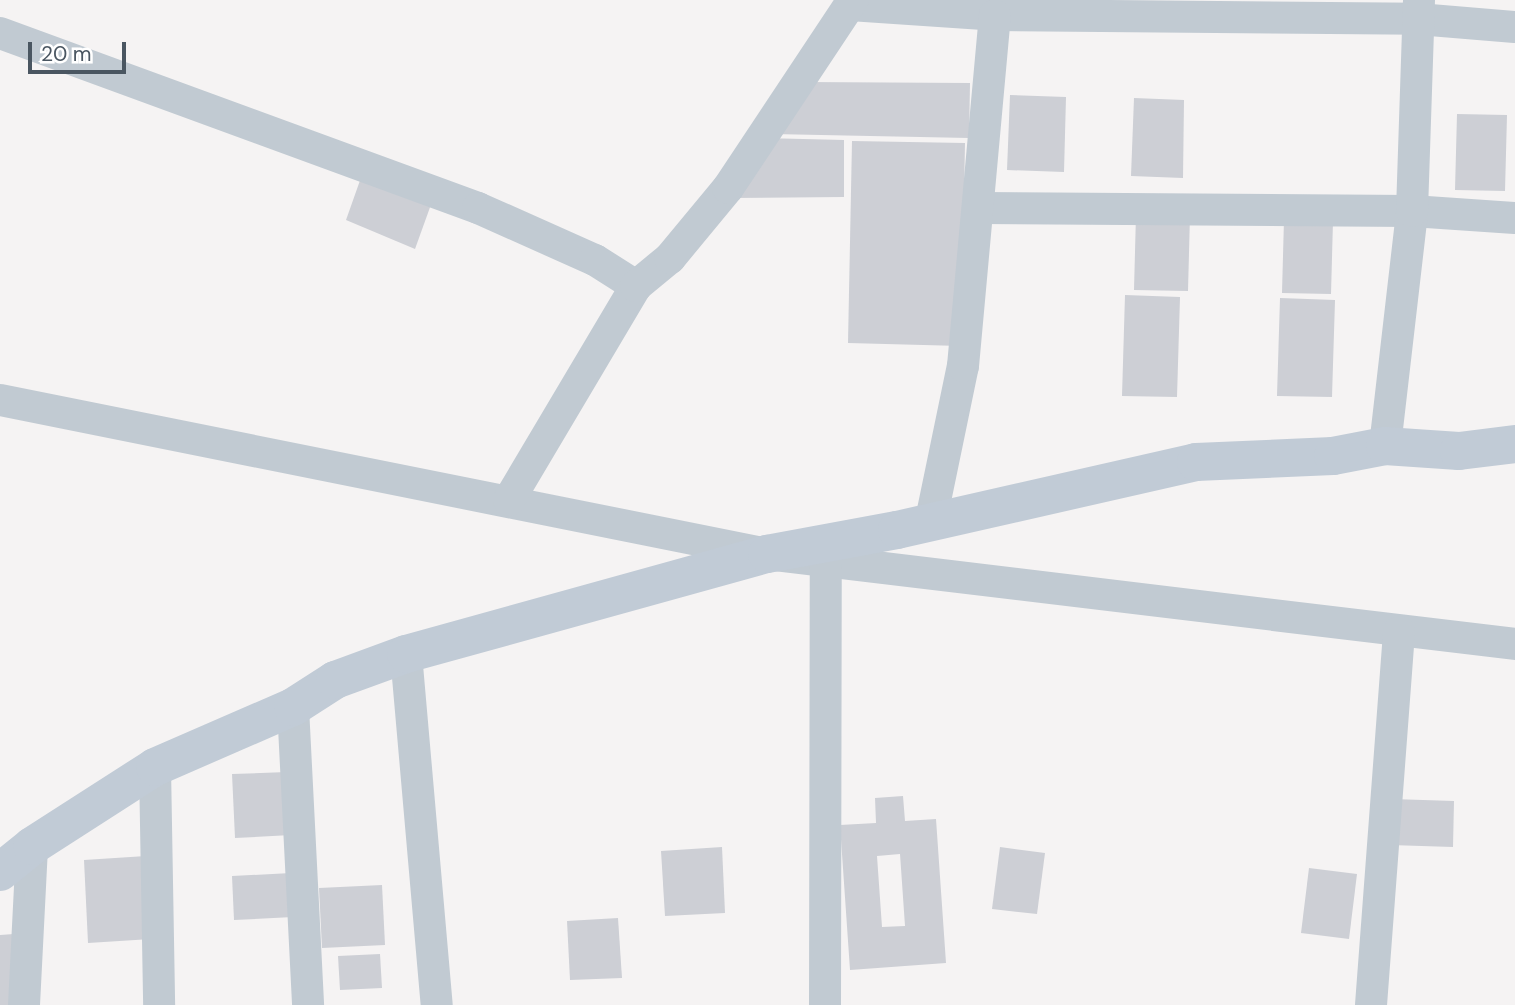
<!DOCTYPE html>
<style>
body{margin:0}
#map{position:relative;width:1515px;height:1005px;overflow:hidden;background:#f5f3f3;font-family:"DM Sans",sans-serif}
div>[style]{position:absolute}
.building>*{inset:0;background:#cdcfd5}
.street>*{height:32px;margin:-16px;padding:0 16px;transform-origin:16px;border-radius:16px;background:#c1cad2}
.secondary>*{height:38px;margin:-19px;padding:0 19px;transform-origin:19px;border-radius:19px;background:#c1cbd6}
span{translate:-50% -50%;white-space:nowrap;text-align:center;line-height:1.15;-webkit-text-stroke:7px #fff;paint-order:stroke}
.scale{position:absolute;left:28px;top:42px;width:98px;height:32px;box-sizing:border-box;border:4px solid #4a5661;border-top:0;padding-left:9px;font-size:21px;line-height:24px;white-space:nowrap;color:#4a5661;-webkit-text-stroke:5px #fff;paint-order:stroke}
</style>
<div id="map">
<div class="building">
<div style="clip-path:polygon(804px 82px,970px 83px,969px 138px,772px 134px)"></div>
<div style="clip-path:polygon(1010px 95px,1066px 97px,1064px 172px,1007px 170px)"></div>
<div style="clip-path:polygon(1134px 98px,1184px 100px,1183px 178px,1131px 176px)"></div>
<div style="clip-path:polygon(1457px 114px,1507px 115px,1505px 191px,1455px 190px)"></div>
<div style="clip-path:polygon(759px 138px,844px 140px,844px 197px,732px 198px)"></div>
<div style="clip-path:polygon(852px 141px,965px 143px,961px 346px,848px 343px)"></div>
<div style="clip-path:polygon(363px 172px,433px 199px,415px 249px,346px 220px)"></div>
<div style="clip-path:polygon(1136px 214px,1190px 215px,1188px 291px,1134px 290px)"></div>
<div style="clip-path:polygon(1284px 219px,1333px 221px,1331px 294px,1282px 293px)"></div>
<div style="clip-path:polygon(1125px 295px,1180px 297px,1177px 397px,1122px 396px)"></div>
<div style="clip-path:polygon(1280px 298px,1335px 300px,1332px 397px,1277px 396px)"></div>
<div style="clip-path:polygon(287px 772px,291px 835px,235px 838px,232px 774px)"></div>
<div style="clip-path:polygon(evenodd,903px 796px,905px 821px,936px 819px,946px 963px,850px 970px,840px 825px,876px 823px,875px 798px,903px 796px,900px 854px,905px 926px,882px 927px,877px 856px,900px 854px)"></div>
<div style="clip-path:polygon(1392px 799px,1454px 801px,1453px 847px,1390px 845px)"></div>
<div style="clip-path:polygon(722px 847px,725px 913px,665px 916px,661px 851px)"></div>
<div style="clip-path:polygon(1000px 847px,1045px 853px,1037px 914px,992px 909px)"></div>
<div style="clip-path:polygon(146px 856px,151px 939px,88px 943px,84px 860px)"></div>
<div style="clip-path:polygon(1309px 868px,1357px 874px,1349px 939px,1301px 933px)"></div>
<div style="clip-path:polygon(291px 873px,293px 917px,234px 920px,232px 876px)"></div>
<div style="clip-path:polygon(382px 885px,385px 945px,322px 948px,319px 888px)"></div>
<div style="clip-path:polygon(618px 918px,622px 978px,570px 980px,567px 921px)"></div>
<div style="clip-path:polygon(14px 934px,20px 1005px,0 1005px,0 935px)"></div>
<div style="clip-path:polygon(380px 954px,382px 988px,340px 990px,338px 956px)"></div>
</div>
<div class="street">
<div style="left:850px;top:5px;width:145px;rotate:3.9deg"></div>
<div style="left:995px;top:15px;width:423px;rotate:0.5deg"></div>
<div style="left:1418px;top:19px;width:97px;rotate:4.7deg"></div>
<div style="left:0;top:33px;width:509px;rotate:20.11deg"></div>
<div style="left:478px;top:208px;width:128px;rotate:24deg"></div>
<div style="left:595px;top:260px;width:49px;rotate:32.4deg"></div>
<div style="left:980px;top:208px;width:432px;rotate:0.4deg"></div>
<div style="left:1412px;top:211px;width:103px;rotate:3.9deg"></div>
<div style="left:0;top:400px;width:782px;rotate:11.35deg"></div>
<div style="left:767px;top:554px;width:753px;rotate:6.86deg"></div>
<div style="left:1385px;top:446px;width:237px;rotate:-83.4deg"></div>
<div style="left:1412px;top:211px;width:211px;rotate:-88.1deg"></div>
<div style="left:509px;top:500px;width:249px;rotate:-59.3deg"></div>
<div style="left:636px;top:286px;width:44px;rotate:-39.5deg"></div>
<div style="left:670px;top:258px;width:91px;rotate:-50.4deg"></div>
<div style="left:728px;top:188px;width:226px;rotate:-56.4deg"></div>
<div style="left:931px;top:520px;width:157px;rotate:-78.3deg"></div>
<div style="left:963px;top:366px;width:352px;rotate:-84.8deg"></div>
<div style="left:406px;top:654px;width:352px;rotate:85deg"></div>
<div style="left:293px;top:707px;width:298px;rotate:87.1deg"></div>
<div style="left:155px;top:767px;width:238px;rotate:89deg"></div>
<div style="left:24px;top:1005px;width:159px;rotate:-87.1deg"></div>
<div style="left:825px;top:1005px;width:445px;rotate:-89.9deg"></div>
<div style="left:1371px;top:1005px;width:374px;rotate:-85.7deg"></div>
</div>
<div class="secondary">
<div style="left:0;top:872px;width:41px;rotate:-39.1deg"></div>
<div style="left:32px;top:846px;width:146px;rotate:-32.7deg"></div>
<div style="left:155px;top:767px;width:150px;rotate:-23.5deg"></div>
<div style="left:293px;top:707px;width:50px;rotate:-32.7deg"></div>
<div style="left:335px;top:680px;width:76px;rotate:-20.1deg"></div>
<div style="left:406px;top:654px;width:375px;rotate:-15.5deg"></div>
<div style="left:767px;top:554px;width:132px;rotate:-10.5deg"></div>
<div style="left:897px;top:530px;width:307px;rotate:-12.8deg"></div>
<div style="left:1196px;top:462px;width:137px;rotate:-2.5deg"></div>
<div style="left:1333px;top:456px;width:53px;rotate:-10.9deg"></div>
<div style="left:1385px;top:446px;width:74px;rotate:3.9deg"></div>
<div style="left:1459px;top:451px;width:56px;rotate:-7.1deg"></div>
</div>
<div class="scale">20 m</div>
</div>
